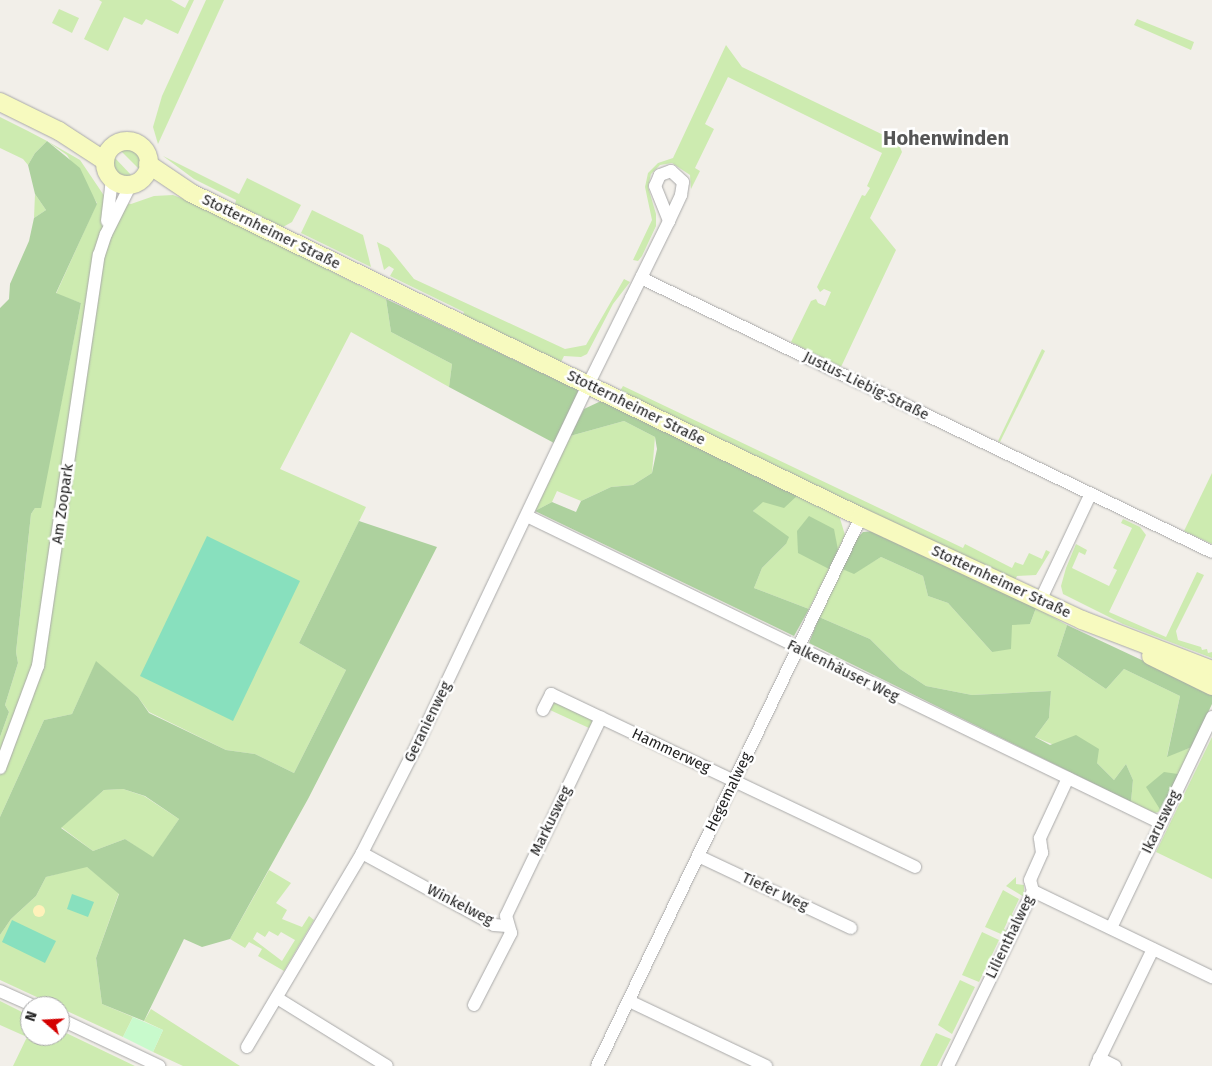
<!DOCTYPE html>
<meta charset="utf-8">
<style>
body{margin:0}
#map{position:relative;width:1212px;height:1066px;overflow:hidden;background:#f2efe9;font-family:"Fira Sans",sans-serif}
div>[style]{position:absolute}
.grass>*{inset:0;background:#cdebb0}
.forest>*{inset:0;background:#add19e}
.sand>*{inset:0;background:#fff1ba}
.round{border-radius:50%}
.park>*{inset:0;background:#c8facc}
.pitch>*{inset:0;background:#88e0be}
.roads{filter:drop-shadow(0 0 1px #a9a9a9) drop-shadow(0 0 1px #a9a9a9)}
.minor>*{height:12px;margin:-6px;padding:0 6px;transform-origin:6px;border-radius:6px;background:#fff}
.secondary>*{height:18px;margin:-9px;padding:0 9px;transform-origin:9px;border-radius:9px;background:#f7fabf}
.secondary>.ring{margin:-9px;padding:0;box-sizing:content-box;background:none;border:18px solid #f7fabf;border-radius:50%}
span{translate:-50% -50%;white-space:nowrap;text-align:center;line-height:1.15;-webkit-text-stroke:5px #fff;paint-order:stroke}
.street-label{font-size:15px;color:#222}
.district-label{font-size:20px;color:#555;font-weight:700}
.north{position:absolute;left:20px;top:996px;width:50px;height:50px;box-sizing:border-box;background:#fff;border:1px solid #a7a7a7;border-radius:50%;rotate:289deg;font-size:14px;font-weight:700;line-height:20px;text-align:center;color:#222}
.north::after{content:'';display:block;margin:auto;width:18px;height:22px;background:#d40000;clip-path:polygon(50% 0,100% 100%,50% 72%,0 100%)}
</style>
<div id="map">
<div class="grass">
<div style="clip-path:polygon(99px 0,171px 0,185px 8px,189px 0,194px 0,178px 34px,146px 19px,142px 25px,124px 17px,108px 51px,84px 39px,102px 2px)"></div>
<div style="clip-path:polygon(206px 0,224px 0,158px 144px,153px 127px,162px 96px)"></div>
<div style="clip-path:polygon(59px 9px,79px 18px,72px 33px,52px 23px)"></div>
<div style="clip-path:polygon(1137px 19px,1194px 42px,1191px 50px,1134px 25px)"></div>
<div style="clip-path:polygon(726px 45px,742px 67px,898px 142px,902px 152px,870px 218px,896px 250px,841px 367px,791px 342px,811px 301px,816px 299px,818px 303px,825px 306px,831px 292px,824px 289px,820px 292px,817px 287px,862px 195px,865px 196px,870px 188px,867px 186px,882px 153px,728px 77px,705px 124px,714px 129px,695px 168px,700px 171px,691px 189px,690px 175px,672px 163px,660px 165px,651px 174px,648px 187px,656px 214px,656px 226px,642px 256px,638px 261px,633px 260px,652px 220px,645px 187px,648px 173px,658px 163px,673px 158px)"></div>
<div style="clip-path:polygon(0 117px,28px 131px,47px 141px,80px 160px,107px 200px,131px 204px,154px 196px,173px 195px,205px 207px,386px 299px,391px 332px,452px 364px,449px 387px,351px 332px,280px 469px,366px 507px,299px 643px,346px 670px,294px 773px,255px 754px,226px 750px,149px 712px,138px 697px,96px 662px,72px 714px,44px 720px,0 817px,0 737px,9px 712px,5px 705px,18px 663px,16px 652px,31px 514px,35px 508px,40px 508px,81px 303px,56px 294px,97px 203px,67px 155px,47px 141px,35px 153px,28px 165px,23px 159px,0 148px)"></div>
<div style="clip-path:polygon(130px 149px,140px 156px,141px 171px,121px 151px)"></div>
<div style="clip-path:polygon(163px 156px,239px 194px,247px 178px,301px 205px,292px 222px,283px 227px,235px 204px,236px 200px,194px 179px)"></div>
<div style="clip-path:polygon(114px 157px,133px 177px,119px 176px,113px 167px)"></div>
<div style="clip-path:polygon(35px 194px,46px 210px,34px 218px)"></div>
<div style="clip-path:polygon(312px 210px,363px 235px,371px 267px,301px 233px)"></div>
<div style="clip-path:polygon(377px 242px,389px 248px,414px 279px,565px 349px,586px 345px,624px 279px,630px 282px,613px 304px,587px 354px,581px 357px,564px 356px,561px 362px,462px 317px,464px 312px,390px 276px,394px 269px,389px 266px,384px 270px)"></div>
<div style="clip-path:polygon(1042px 349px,1045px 351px,1000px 442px,998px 441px)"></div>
<div style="clip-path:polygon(623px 386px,963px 548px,965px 544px,1012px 568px,1015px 562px,1023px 565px,1029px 553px,1042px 559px,1046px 550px,1050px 552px,1036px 575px,1017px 576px,1015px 580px,954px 554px,620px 391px)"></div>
<div style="clip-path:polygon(624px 421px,655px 437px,652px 473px,633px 485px,611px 487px,581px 501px,557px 491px,552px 502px,535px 511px,570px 436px)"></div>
<div style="clip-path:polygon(1212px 473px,1212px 544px,1184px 531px)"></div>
<div style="clip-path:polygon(799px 494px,838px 512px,845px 535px,838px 550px,834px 541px,824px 564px,829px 569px,809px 609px,754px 588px,762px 568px,786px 544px,753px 511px,762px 502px)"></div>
<div style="clip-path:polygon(1123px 519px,1140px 527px,1146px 535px,1109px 612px,1166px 637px,1197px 572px,1204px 575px,1176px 631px,1178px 640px,1201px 647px,1202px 650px,1207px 649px,1208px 653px,1212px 652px,1212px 658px,1123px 624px,1063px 594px,1061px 586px,1066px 568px,1076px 544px,1087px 550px,1085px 555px,1079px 552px,1072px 568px,1109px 586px,1117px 570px,1113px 568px,1132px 528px,1121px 523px)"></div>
<div style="clip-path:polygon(881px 557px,923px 576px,928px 596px,948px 603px,992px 652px,1012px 624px,1030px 624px,1036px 608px,1067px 625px,1057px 656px,1106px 689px,1124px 669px,1180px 696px,1167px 756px,1192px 747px,1161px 811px,1155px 813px,1131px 802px,1133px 780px,1126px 764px,1114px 780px,1097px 763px,1035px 737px,1049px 718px,1051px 691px,972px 695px,926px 686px,900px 669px,870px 639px,819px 617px,842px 569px,854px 573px)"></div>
<div style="clip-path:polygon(555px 701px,593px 720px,589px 728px,550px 710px)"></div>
<div style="clip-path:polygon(1212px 737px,1212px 879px,1156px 852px)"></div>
<div style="clip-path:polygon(123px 789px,144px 796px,179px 819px,153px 858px,125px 839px,93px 851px,61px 827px,104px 790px)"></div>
<div style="clip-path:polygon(86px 866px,119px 893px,96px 958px,102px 1004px,133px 1017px,123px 1037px,0 980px,0 935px,11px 919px,36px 896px,46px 877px)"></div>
<div style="clip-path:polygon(evenodd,269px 870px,291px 883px,276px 903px,287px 910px,282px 919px,302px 927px,309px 916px,314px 920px,284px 971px,258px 956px,262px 949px,249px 942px,245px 948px,230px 939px,269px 870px,269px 931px,278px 936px,281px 932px,295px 940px,282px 961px,253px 939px,257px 932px,265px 937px,269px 931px)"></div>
<div style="clip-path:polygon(1016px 877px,1016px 884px,1024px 885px,1024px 897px,1006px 886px)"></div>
<div style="clip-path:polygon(1003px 890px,1019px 899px,1012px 914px,1014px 918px,1009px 918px,1004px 929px,1007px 931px,1001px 934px,985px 927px)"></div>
<div style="clip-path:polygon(982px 932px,999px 940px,979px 982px,962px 975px)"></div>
<div style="clip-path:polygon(960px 980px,975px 987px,952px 1034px,938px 1025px)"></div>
<div style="clip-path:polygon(0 1001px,30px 1016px,30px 1036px,60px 1036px,60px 1030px,135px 1066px,13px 1066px,27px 1037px,0 1025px)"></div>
<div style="clip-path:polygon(151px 1009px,240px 1066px,183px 1066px,153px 1052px,163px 1030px,144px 1021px)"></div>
<div style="clip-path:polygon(936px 1033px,951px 1039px,937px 1066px,920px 1066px)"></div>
</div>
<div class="forest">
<div style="clip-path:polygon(47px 141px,80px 168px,97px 204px,56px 293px,81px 303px,41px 508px,35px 508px,31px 514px,16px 652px,18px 663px,5px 705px,9px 712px,0 737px,0 308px,9px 299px,10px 284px,29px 241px,34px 218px,46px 210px,35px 194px,28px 165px,35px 153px)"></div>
<div style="clip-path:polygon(386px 299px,580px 391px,554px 443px,449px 387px,452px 364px,391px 332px)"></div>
<div style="clip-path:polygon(601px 401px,799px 494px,784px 508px,763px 502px,753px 511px,789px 537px,786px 544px,762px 568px,754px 588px,809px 609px,794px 636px,535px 511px,552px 502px,576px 512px,581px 501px,611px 487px,633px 485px,652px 473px,657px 449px,655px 437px,624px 421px,570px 436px,584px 409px)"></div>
<div style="clip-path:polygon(809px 516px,834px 529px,838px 550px,829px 569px,798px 553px,797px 531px)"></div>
<div style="clip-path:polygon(evenodd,359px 521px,437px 547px,308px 799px,230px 939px,202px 947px,184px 939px,144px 1021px,102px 1004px,96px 958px,119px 894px,87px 867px,46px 877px,36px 896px,11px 919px,0 935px,0 817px,44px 720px,72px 714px,96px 661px,138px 697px,149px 713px,226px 750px,255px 754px,294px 773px,346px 670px,299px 643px,359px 521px,123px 789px,145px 796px,179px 819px,153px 857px,125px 839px,93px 851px,61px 828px,104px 790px,123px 789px)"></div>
<div style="clip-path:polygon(875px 531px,1036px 608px,1030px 624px,1012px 625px,1011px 649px,992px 652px,948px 603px,928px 596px,923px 576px,881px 557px,854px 574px,842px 569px,857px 538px,863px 532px)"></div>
<div style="clip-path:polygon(819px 617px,870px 639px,900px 669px,926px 686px,972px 695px,1051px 691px,1049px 718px,1035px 737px,1050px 745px,1076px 735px,1099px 749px,1097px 763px,1114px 780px,1126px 764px,1133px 780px,1131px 802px,809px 643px)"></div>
<div style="clip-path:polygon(1067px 625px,1212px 693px,1212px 704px,1192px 747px,1167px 757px,1180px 696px,1124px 669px,1106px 689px,1057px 656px)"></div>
<div style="clip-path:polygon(1164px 772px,1178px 774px,1161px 811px,1146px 787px)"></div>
</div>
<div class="sand">
<div class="round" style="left:33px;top:905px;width:12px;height:12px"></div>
</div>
<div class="park">
<div style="clip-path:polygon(133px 1017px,163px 1030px,153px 1052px,123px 1037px)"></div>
</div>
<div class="pitch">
<div style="clip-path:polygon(207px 536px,300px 581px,233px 721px,140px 676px)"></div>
<div style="clip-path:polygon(72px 894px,94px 902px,88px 917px,67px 909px)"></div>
<div style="clip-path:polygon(12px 920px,56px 941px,45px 963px,2px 942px)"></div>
</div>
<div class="roads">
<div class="minor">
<div style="left:107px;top:221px;width:42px;rotate:-83.2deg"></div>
<div style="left:641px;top:278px;width:633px;rotate:25.63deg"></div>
<div style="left:527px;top:516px;width:704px;rotate:25.84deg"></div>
<div style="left:1040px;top:601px;width:117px;rotate:-64.7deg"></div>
<div style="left:543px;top:710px;width:18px;rotate:-63deg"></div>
<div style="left:551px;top:694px;width:403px;rotate:25.4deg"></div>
<div style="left:0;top:768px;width:109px;rotate:-69.6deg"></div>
<div style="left:38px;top:666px;width:416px;rotate:-81.6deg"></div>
<div style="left:99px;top:255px;width:22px;rotate:-72deg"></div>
<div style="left:106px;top:234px;width:56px;rotate:-63.4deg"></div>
<div style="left:362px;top:853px;width:150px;rotate:28.6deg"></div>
<div style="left:494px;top:925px;width:13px;rotate:4deg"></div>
<div style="left:698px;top:856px;width:169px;rotate:25.2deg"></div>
<div style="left:1033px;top:891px;width:199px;rotate:25.7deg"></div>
<div style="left:1111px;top:928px;width:234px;rotate:-64.4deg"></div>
<div style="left:0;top:991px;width:36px;rotate:24deg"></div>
<div style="left:277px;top:998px;width:129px;rotate:31.7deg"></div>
<div style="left:629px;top:1001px;width:152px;rotate:25.4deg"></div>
<div style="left:474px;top:1005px;width:81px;rotate:-62.8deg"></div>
<div style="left:511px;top:933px;width:18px;rotate:-106deg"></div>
<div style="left:506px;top:916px;width:220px;rotate:-64.4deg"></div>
<div style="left:60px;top:1019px;width:110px;rotate:25.4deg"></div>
<div style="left:247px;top:1047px;width:226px;rotate:-59.3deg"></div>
<div style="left:362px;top:853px;width:123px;rotate:-63deg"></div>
<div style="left:418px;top:743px;width:396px;rotate:-64.6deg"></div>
<div style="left:588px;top:385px;width:97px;rotate:-63.7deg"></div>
<div style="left:631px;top:298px;width:86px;rotate:-63.7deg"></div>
<div style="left:669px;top:221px;width:29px;rotate:-65deg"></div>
<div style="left:681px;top:195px;width:13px;rotate:-81deg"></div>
<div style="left:683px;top:182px;width:16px;rotate:-137deg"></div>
<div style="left:671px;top:171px;width:12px;rotate:160deg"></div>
<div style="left:660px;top:175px;width:12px;rotate:114deg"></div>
<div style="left:655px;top:186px;width:38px;rotate:68deg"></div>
<div style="left:1099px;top:1058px;width:18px;rotate:27deg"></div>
<div style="left:597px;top:1066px;width:609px;rotate:-64.32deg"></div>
<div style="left:948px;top:1066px;width:195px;rotate:-64.1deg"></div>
<div style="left:1033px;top:891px;width:11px;rotate:-105deg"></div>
<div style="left:1030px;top:880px;width:30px;rotate:-66deg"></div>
<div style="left:1042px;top:853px;width:15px;rotate:-98deg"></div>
<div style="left:1040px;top:838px;width:66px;rotate:-65deg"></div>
<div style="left:1096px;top:1066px;width:130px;rotate:-64deg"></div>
</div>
<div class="secondary">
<div style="left:0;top:102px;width:66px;rotate:26.2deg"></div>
<div style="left:59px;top:131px;width:55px;rotate:33.1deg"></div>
<div class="ring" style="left:105px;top:141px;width:26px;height:26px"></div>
<div style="left:148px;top:164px;width:52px;rotate:34deg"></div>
<div style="left:191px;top:193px;width:744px;rotate:25.81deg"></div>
<div style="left:861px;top:517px;width:244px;rotate:25deg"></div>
<div style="left:1082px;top:620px;width:139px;rotate:21deg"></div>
<div style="left:1151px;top:656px;width:68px;rotate:26.2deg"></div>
</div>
</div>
<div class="street-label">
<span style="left:271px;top:232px;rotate:26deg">Stotternheimer Straße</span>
<span style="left:866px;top:386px;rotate:26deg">Justus-Liebig-Straße</span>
<span style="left:636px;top:408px;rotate:26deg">Stotternheimer Straße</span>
<span style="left:63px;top:504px;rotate:-82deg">Am Zoopark</span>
<span style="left:1001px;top:582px;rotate:25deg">Stotternheimer Straße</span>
<span style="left:843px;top:671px;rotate:26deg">Falkenhäuser Weg</span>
<span style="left:428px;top:722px;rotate:-64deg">Geranienweg</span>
<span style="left:671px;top:751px;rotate:25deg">Hammerweg</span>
<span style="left:729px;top:792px;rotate:-64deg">Hegemalweg</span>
<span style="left:551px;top:821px;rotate:-64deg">Markusweg</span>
<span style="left:1161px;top:822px;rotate:-64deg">Ikarusweg</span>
<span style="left:775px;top:892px;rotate:25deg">Tiefer Weg</span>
<span style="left:460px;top:905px;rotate:27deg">Winkelweg</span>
<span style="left:1010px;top:937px;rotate:-64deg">Lilienthalweg</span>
</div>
<div class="district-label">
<span style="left:946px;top:138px">Hohenwinden</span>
</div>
<div class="north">N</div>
</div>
